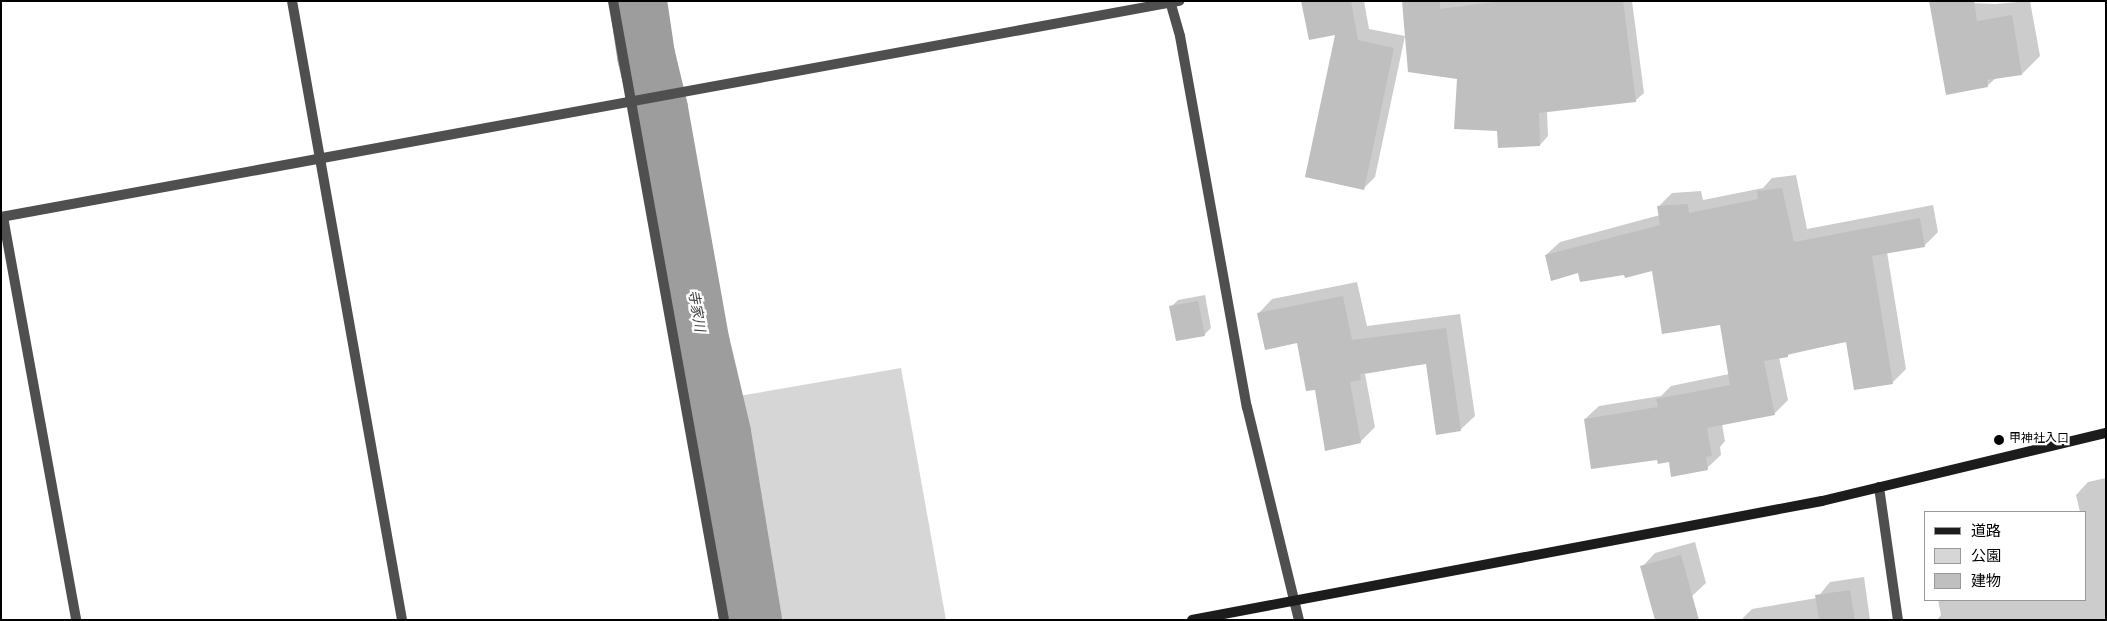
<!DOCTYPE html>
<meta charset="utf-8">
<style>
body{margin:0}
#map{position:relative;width:2107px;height:621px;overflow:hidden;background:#fff;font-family:Overpass,"Noto Sans JP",sans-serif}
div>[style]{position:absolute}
.green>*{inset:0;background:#d6d6d6}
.shadow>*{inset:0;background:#0003}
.river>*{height:58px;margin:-29px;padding:0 29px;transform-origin:29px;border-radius:29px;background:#9d9d9d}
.building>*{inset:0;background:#bfbfbf}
.street>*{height:10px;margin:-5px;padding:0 5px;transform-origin:5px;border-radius:5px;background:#4f4f4f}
.secondary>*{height:10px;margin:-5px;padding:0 5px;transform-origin:5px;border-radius:5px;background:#1c1c1c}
.dots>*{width:14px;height:14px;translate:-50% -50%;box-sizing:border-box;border:2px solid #fff;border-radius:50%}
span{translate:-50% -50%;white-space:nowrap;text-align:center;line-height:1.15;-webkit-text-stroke:4.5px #fff;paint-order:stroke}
.poi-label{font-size:12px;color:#000}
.left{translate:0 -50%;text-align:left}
.water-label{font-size:14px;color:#3e3e3e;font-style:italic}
.frame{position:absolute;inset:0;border:2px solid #000;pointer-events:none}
.legend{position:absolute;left:1924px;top:511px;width:162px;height:90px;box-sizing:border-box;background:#fff;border:1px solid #999;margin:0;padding:6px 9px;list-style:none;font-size:15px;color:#000}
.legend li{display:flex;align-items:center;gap:10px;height:25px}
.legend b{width:25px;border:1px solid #999}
</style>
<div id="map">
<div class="green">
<div style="clip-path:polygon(901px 368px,946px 620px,779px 620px,739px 396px)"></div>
</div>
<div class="shadow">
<div style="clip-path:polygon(1303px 1px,1364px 1px,1369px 29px,1405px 36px,1375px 177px,1364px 188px,1336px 33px)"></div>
<div style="clip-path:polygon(1404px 1px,1632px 1px,1644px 93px,1635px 101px,1547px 111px,1548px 136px,1540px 145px,1498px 130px)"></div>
<div style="clip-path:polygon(1930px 1px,1995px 4px,2030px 1px,2040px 56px,2022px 74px,1996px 78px,1987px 86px)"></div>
<div style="clip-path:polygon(1796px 175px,1807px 229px,1933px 205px,1938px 232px,1924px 246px,1887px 252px,1906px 369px,1893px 382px,1847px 341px,1779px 357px,1788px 400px,1774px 414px,1722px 424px,1725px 441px,1720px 447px,1721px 455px,1707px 468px,1658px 458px,1585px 419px,1599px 406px,1661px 396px,1671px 386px,1729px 374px,1721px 324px,1653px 270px,1625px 273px,1579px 271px,1546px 255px,1560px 242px,1660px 215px,1658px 207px,1672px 193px,1701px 191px,1703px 200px,1763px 188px,1772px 178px)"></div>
<div style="clip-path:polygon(1357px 282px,1367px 326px,1460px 314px,1475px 416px,1460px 430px,1427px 363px,1365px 374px,1375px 427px,1360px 442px,1316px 388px,1298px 342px,1258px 314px,1272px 299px)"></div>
<div style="clip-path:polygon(1205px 295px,1211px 328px,1204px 335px,1171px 307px,1178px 300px)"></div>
<div style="clip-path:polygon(2106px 478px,2106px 620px,1937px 620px,1941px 615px,1938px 600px,2086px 600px,2086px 512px,2080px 512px,2076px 495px,2088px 482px)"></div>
<div style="clip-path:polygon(1695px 542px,1706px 583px,1692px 596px,1642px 567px,1655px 553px)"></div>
<div style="clip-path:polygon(1864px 577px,1870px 620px,1741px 620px,1752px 609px,1817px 598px,1830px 582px)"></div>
</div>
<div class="river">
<div style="left:638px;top:1px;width:55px;rotate:81.6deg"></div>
<div style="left:646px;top:55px;width:56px;rotate:76.5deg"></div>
<div style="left:659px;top:109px;width:239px;rotate:79.9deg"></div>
<div style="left:701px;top:344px;width:91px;rotate:76.7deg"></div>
<div style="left:722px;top:433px;width:190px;rotate:80.6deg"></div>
</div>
<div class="building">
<div style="clip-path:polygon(1301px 1px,1351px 1px,1358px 40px,1394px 48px,1364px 190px,1305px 177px,1335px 35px,1309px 40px)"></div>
<div style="clip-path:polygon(1402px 1px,1440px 1px,1440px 9px,1501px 1px,1623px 1px,1636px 102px,1539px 113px,1540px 146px,1498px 148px,1497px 131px,1454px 129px,1457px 79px,1408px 72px)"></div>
<div style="clip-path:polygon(1929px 1px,1974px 1px,1977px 21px,2012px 15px,2022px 75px,1987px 80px,1988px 87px,1946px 95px)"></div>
<div style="clip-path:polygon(1782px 188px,1794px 242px,1920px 218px,1925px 247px,1872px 256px,1893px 384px,1854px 390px,1846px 342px,1788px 354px,1788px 357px,1764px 361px,1775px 415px,1707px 428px,1712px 456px,1706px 457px,1708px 470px,1671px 477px,1669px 462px,1658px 464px,1657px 460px,1591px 469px,1584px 419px,1658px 407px,1656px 399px,1730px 385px,1720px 325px,1662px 334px,1652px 271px,1625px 278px,1624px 275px,1580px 282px,1578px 273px,1551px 281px,1545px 255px,1660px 225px,1657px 206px,1688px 204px,1689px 213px,1758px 199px,1757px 191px)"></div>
<div style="clip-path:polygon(1343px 296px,1352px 340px,1446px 328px,1461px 431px,1436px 435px,1426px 364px,1360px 374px,1361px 380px,1350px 382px,1361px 443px,1325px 451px,1315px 390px,1306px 391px,1297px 343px,1265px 350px,1257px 313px)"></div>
<div style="clip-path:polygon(1198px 301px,1205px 336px,1176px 341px,1169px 306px)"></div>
<div style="clip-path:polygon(1681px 555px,1699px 620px,1655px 620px,1640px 566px)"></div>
<div style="clip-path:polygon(1850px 590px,1855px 620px,1819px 620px,1815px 595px)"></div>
</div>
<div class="street">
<div style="left:292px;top:1px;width:629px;rotate:79.92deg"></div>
<div style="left:613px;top:1px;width:629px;rotate:79.83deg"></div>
<div style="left:1170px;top:1px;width:36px;rotate:74deg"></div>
<div style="left:1180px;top:36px;width:377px;rotate:79.8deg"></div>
<div style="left:1247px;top:407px;width:219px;rotate:76.3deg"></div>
<div style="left:1px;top:217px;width:1198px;rotate:-10.39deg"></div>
<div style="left:3px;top:217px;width:410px;rotate:79.7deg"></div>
<div style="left:1879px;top:487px;width:134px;rotate:81.9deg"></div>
</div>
<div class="secondary">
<div style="left:1192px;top:620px;width:641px;rotate:-10.7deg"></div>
<div style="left:1822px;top:501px;width:292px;rotate:-13.5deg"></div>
</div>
<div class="dots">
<div style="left:1999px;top:440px;background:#000"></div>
</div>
<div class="poi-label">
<span class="left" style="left:2009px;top:440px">甲神社入口</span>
</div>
<div class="water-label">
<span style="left:695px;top:311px;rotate:80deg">寺家川</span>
</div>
<div class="frame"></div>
<ul class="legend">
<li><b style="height:6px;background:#1c1c1c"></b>道路</li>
<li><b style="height:14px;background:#d6d6d6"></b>公園</li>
<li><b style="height:14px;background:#bfbfbf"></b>建物</li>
</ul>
</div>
